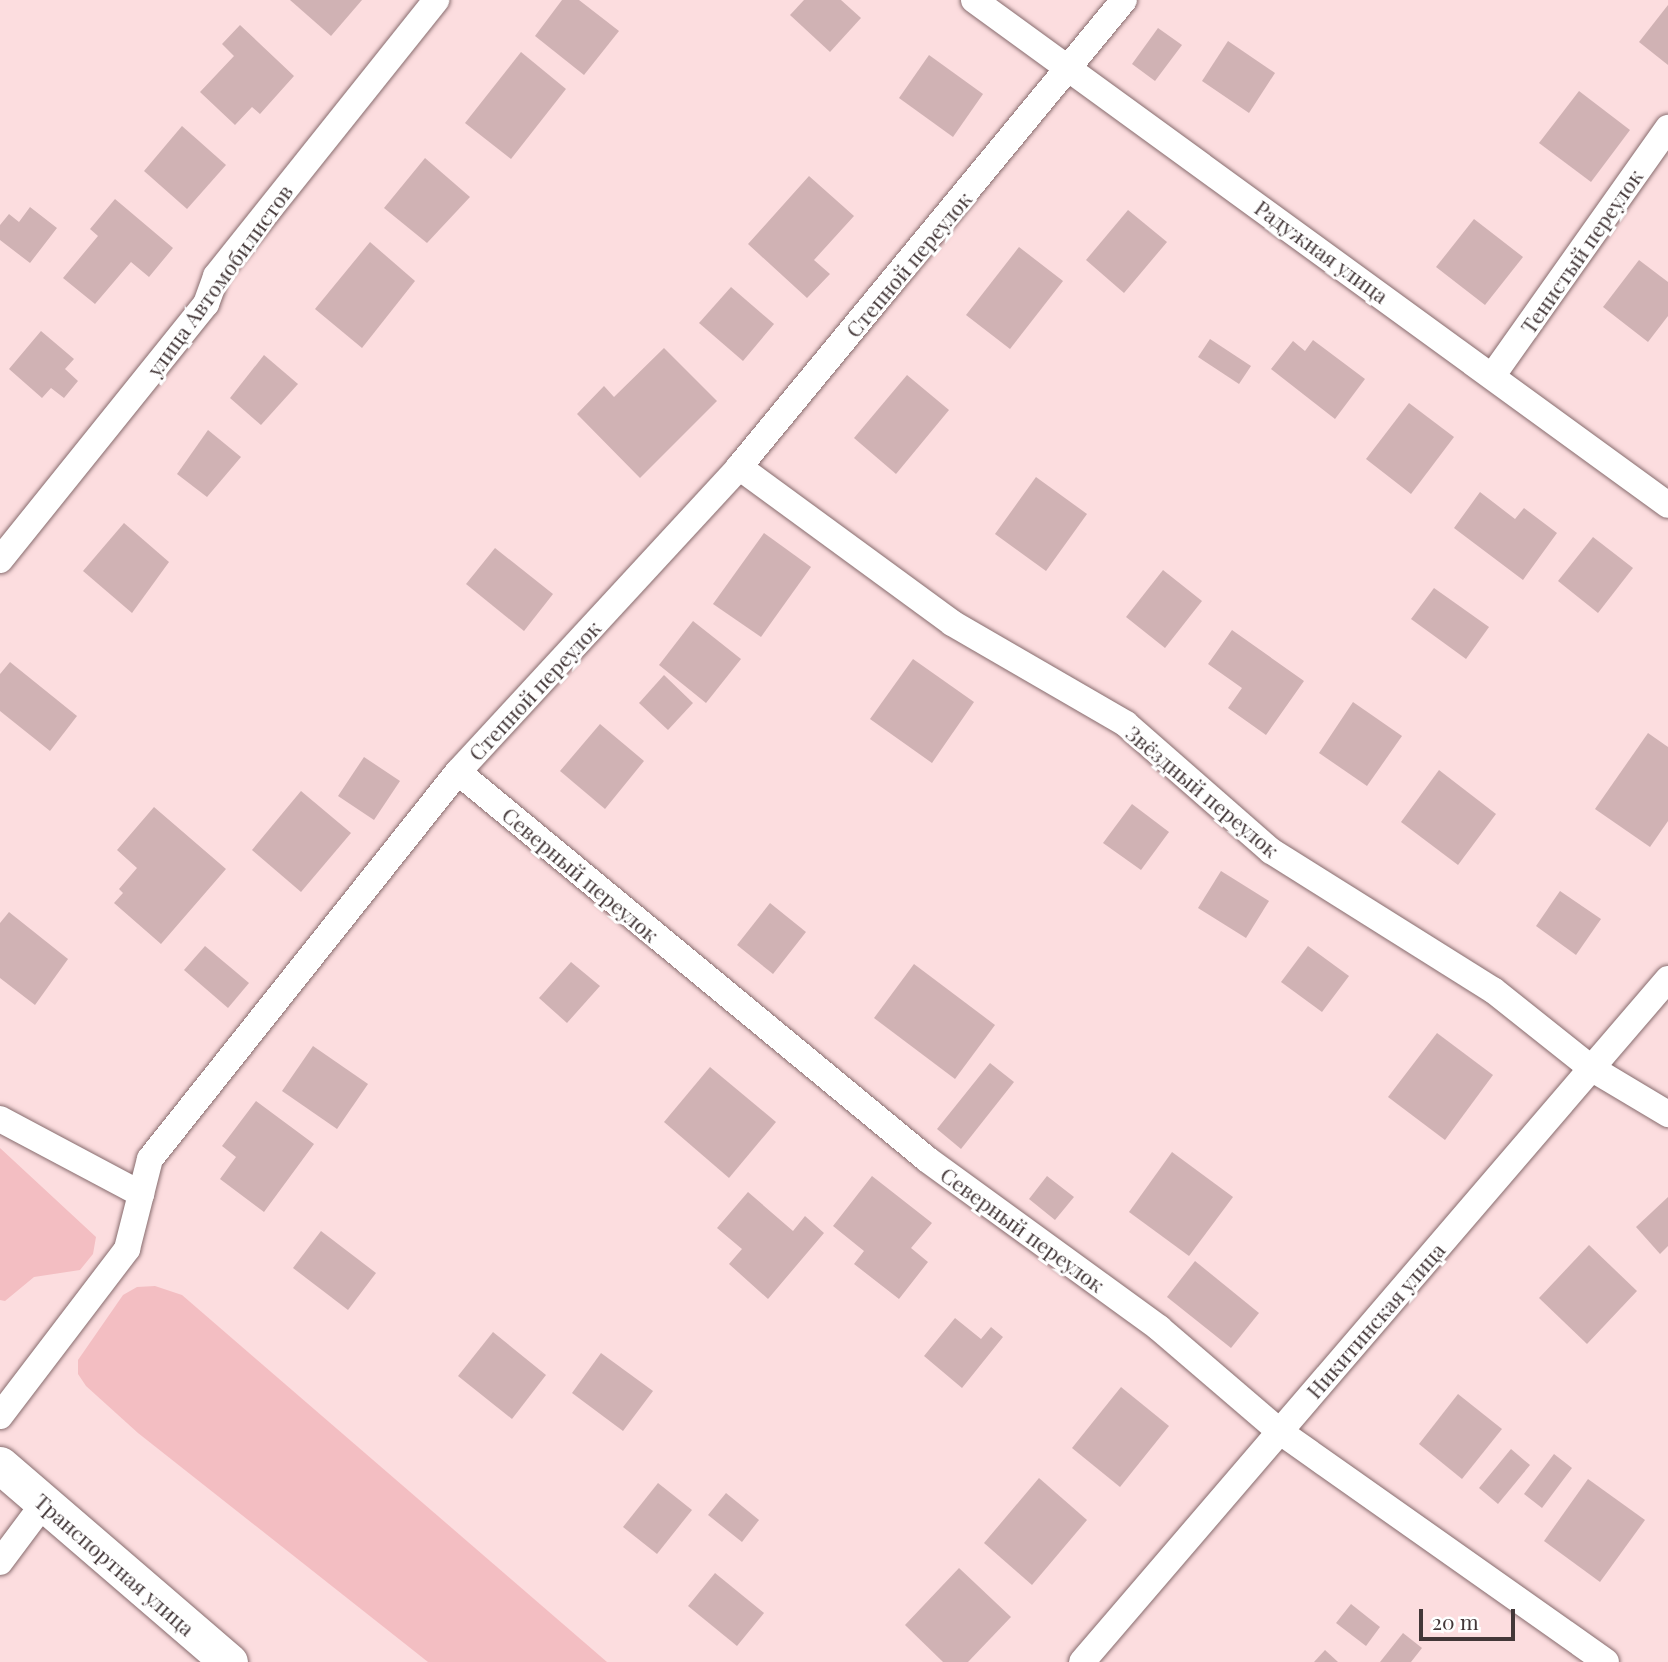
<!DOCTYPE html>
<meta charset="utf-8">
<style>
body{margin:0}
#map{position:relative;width:1668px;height:1662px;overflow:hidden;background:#fcdddf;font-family:"Playfair Display",serif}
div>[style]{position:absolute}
.green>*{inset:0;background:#f3bec2}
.building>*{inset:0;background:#d0b2b4}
.roads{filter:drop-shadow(0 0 2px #876c6e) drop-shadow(0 0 2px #876c6e)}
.minor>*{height:26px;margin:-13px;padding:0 13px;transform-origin:13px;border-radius:13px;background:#fff}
.secondary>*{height:37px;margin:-18.5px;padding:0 18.5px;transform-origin:18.5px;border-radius:18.5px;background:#fff}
span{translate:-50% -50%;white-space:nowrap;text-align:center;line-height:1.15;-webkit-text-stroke:6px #fff;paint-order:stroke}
.street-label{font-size:21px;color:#433738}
.scale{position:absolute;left:1419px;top:1609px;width:96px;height:32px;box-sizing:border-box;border:4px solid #433738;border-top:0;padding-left:9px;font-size:21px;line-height:24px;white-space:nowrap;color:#433738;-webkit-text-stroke:5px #fff;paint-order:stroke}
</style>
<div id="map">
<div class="green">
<div style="clip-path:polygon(0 1148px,96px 1237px,93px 1254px,80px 1270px,34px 1277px,5px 1301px,0 1300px)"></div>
<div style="clip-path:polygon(155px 1286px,182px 1295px,607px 1662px,428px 1662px,138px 1433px,86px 1386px,78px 1374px,78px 1360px,123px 1295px,137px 1287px)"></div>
</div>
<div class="building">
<div style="clip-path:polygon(290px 0,362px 0,331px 36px)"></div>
<div style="clip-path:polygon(562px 0,579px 0,619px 31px,584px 75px,535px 36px)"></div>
<div style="clip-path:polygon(804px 0,841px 0,861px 18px,830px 52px,790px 15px)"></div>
<div style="clip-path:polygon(1668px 5px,1668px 65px,1639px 42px)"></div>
<div style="clip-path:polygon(240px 25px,294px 76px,260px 114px,252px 107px,235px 125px,200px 92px,234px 56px,222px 44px)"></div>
<div style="clip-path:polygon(1158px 28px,1182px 45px,1155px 81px,1132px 64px)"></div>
<div style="clip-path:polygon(1228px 41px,1275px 73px,1249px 113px,1202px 81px)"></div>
<div style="clip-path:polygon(521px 52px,566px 89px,511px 159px,465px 123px)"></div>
<div style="clip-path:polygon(929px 55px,983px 94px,953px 137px,899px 98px)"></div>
<div style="clip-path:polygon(1579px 91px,1630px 130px,1591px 182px,1539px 143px)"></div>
<div style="clip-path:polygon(182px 126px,226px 165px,187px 209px,144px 171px)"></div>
<div style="clip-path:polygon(425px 158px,470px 197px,427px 243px,384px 208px)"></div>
<div style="clip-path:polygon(809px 176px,854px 216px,814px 260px,830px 274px,807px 298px,748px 244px)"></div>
<div style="clip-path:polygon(115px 199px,173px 248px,149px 277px,131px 262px,95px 304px,63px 278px,98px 236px,90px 229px)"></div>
<div style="clip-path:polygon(30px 207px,57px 228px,30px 263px,0 240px,0 225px,9px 214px,19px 222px)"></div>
<div style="clip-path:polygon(1128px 210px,1167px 242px,1124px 293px,1086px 260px)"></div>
<div style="clip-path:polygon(1474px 219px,1523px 257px,1485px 305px,1436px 267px)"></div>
<div style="clip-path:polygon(370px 242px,415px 281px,362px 348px,315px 309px)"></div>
<div style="clip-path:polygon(1019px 247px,1063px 281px,1010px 349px,966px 315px)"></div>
<div style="clip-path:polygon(1639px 260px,1668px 282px,1668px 316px,1648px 342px,1603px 307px)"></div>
<div style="clip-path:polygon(731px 287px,774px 324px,743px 361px,699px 323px)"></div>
<div style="clip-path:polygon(41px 331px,74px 359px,65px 369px,78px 381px,64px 398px,51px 388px,42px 398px,9px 369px)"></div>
<div style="clip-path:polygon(1210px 339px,1251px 366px,1239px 384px,1198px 357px)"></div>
<div style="clip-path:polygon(1313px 340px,1365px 379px,1335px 419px,1271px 369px,1293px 341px,1305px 351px)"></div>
<div style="clip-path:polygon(664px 348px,717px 401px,640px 478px,577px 414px,604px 386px,614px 397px)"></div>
<div style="clip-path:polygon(264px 355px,298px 384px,261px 425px,230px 398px)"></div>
<div style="clip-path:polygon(907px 375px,949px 410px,896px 474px,854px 438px)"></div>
<div style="clip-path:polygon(1409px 403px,1454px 437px,1411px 494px,1366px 459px)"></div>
<div style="clip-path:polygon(208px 430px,241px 457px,207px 497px,177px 474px)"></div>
<div style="clip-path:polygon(1036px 477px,1087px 514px,1046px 571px,995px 534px)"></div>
<div style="clip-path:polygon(1480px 492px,1515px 519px,1524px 508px,1557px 533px,1523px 580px,1454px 528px)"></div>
<div style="clip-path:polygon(124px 523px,169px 562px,132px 613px,83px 571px)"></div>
<div style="clip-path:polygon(764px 533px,811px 567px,761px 637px,713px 604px)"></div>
<div style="clip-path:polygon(1593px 537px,1633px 568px,1598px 613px,1558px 581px)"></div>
<div style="clip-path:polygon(495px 548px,553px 594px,524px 631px,466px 584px)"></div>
<div style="clip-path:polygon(1163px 570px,1202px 601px,1165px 648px,1126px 617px)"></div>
<div style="clip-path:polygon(1434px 588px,1489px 627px,1466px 659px,1411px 619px)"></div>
<div style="clip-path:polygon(693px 621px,741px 659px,706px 703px,659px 665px)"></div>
<div style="clip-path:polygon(1232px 630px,1304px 681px,1266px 735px,1228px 708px,1242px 688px,1208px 664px)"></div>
<div style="clip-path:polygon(913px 659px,974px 702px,932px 763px,870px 719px)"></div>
<div style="clip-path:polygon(10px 662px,77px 716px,50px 751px,0 711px,0 674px)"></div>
<div style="clip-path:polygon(664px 675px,693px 703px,668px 730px,639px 703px)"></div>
<div style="clip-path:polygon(1353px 702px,1402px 736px,1367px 786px,1319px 753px)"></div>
<div style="clip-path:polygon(600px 724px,644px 761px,605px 809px,560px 771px)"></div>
<div style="clip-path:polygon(1648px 733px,1668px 747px,1668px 821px,1650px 847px,1595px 809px)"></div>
<div style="clip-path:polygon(364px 757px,400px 781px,374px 820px,338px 796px)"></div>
<div style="clip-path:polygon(1439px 770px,1496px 814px,1458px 865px,1401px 822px)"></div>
<div style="clip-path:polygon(301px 791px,351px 833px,301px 892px,252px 850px)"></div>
<div style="clip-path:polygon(1132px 804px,1169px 832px,1141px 870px,1103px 843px)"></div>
<div style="clip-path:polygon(154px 807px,226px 869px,161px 944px,114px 903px,123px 893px,119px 889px,137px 868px,117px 850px)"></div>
<div style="clip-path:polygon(1221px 871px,1269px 901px,1246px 938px,1198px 908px)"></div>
<div style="clip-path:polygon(1560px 891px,1601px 919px,1576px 955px,1536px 926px)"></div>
<div style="clip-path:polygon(770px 903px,806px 932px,773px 974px,737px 945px)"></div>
<div style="clip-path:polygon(9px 912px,68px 959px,35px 1005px,0 978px,0 923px)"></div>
<div style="clip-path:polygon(205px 946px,249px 983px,228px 1008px,184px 970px)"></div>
<div style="clip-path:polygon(1308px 946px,1349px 976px,1322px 1012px,1281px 982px)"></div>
<div style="clip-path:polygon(571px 962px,600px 986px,567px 1023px,539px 998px)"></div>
<div style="clip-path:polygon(914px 964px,995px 1025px,955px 1079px,874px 1018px)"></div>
<div style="clip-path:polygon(1437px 1033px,1493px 1075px,1445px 1140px,1388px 1097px)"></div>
<div style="clip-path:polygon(313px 1046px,368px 1084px,337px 1129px,282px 1091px)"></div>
<div style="clip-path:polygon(990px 1063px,1014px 1082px,961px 1149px,937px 1129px)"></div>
<div style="clip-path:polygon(710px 1067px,776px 1122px,729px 1178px,664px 1122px)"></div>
<div style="clip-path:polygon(256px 1101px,314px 1144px,264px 1212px,220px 1179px,236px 1157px,222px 1146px)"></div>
<div style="clip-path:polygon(1172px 1152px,1233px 1197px,1189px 1256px,1129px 1212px)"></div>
<div style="clip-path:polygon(872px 1176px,932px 1223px,911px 1248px,928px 1262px,899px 1299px,854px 1264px,864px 1251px,833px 1226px)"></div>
<div style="clip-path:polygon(1047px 1176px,1074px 1197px,1055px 1220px,1029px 1199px)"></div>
<div style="clip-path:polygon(748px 1192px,793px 1231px,805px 1216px,824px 1233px,768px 1299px,729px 1264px,742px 1249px,717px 1228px)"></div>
<div style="clip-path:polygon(1668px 1197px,1668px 1246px,1660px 1254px,1636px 1227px)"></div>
<div style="clip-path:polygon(321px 1231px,376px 1273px,348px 1310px,293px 1268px)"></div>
<div style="clip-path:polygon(1589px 1245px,1637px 1291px,1587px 1344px,1539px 1298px)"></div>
<div style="clip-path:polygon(1195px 1261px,1259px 1313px,1231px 1348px,1167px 1297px)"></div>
<div style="clip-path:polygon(955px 1318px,981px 1339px,991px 1327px,1003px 1337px,962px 1388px,924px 1356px)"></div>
<div style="clip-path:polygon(493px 1332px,546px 1375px,512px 1419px,458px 1376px)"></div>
<div style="clip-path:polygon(601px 1353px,653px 1391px,623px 1431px,572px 1393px)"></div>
<div style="clip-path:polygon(1121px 1387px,1169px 1426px,1120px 1487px,1072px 1448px)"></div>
<div style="clip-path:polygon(1458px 1394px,1502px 1429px,1462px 1479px,1419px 1444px)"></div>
<div style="clip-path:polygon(1511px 1449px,1530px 1465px,1498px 1504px,1479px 1488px)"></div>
<div style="clip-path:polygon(1554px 1454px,1572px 1468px,1542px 1508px,1524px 1494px)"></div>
<div style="clip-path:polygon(1039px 1478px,1087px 1520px,1032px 1585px,984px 1543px)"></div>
<div style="clip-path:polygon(1588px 1479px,1645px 1520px,1600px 1582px,1544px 1541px)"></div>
<div style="clip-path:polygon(658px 1483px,692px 1510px,657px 1554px,623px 1527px)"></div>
<div style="clip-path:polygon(726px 1493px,759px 1520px,742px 1542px,708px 1515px)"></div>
<div style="clip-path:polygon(959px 1568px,1011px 1617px,968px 1662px,943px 1662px,905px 1625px)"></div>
<div style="clip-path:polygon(715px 1573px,764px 1613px,737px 1646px,688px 1606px)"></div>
<div style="clip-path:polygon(1351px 1604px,1380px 1627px,1366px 1646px,1336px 1623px)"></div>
<div style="clip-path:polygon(1403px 1633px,1422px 1648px,1411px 1662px,1380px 1662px)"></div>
<div style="clip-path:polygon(1325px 1650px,1338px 1662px,1314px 1662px)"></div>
</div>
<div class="roads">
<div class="minor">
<div style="left:974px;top:0;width:858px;rotate:36.04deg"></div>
<div style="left:1493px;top:375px;width:303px;rotate:-54.7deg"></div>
<div style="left:739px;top:467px;width:264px;rotate:36.2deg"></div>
<div style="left:952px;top:623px;width:201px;rotate:30.1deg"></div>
<div style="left:1126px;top:724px;width:193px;rotate:41.2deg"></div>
<div style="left:1271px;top:851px;width:262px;rotate:32.1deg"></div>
<div style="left:1493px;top:990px;width:125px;rotate:38.5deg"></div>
<div style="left:1591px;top:1068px;width:90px;rotate:30.9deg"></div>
<div style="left:0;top:560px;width:329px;rotate:-51.2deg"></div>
<div style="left:206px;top:304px;width:30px;rotate:-70deg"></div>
<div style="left:216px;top:276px;width:353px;rotate:-51.4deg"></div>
<div style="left:458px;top:772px;width:609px;rotate:39.54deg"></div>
<div style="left:928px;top:1160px;width:286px;rotate:36deg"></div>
<div style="left:1159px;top:1328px;width:158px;rotate:40.6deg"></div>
<div style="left:1279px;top:1431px;width:400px;rotate:35.2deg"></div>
<div style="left:0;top:1119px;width:160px;rotate:28deg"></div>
<div style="left:0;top:1416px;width:210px;rotate:-52.7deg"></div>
<div style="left:127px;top:1249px;width:93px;rotate:-75.7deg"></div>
<div style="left:150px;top:1159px;width:495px;rotate:-51.5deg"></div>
<div style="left:458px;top:772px;width:415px;rotate:-47.3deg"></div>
<div style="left:739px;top:467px;width:605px;rotate:-50.5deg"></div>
<div style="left:0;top:1562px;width:74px;rotate:-53.3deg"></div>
<div style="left:1082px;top:1662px;width:900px;rotate:-49.37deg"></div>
</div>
<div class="secondary">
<div style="left:0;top:1465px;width:302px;rotate:40.7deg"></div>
</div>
</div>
<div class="street-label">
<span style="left:1322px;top:251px;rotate:36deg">Радужная улица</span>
<span style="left:1581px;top:251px;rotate:-55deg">Тенистый переулок</span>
<span style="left:908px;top:264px;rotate:-50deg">Степной переулок</span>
<span style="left:219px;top:280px;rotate:-54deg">улица Автомобилистов</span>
<span style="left:534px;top:690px;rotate:-47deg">Степной переулок</span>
<span style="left:1203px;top:791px;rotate:40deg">Звёздный переулок</span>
<span style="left:581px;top:874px;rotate:40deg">Северный переулок</span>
<span style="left:1023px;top:1229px;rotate:36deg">Северный переулок</span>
<span style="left:1375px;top:1320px;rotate:-49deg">Никитинская улица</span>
<span style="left:115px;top:1564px;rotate:41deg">Транспортная улица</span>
</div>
<div class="scale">20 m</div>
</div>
